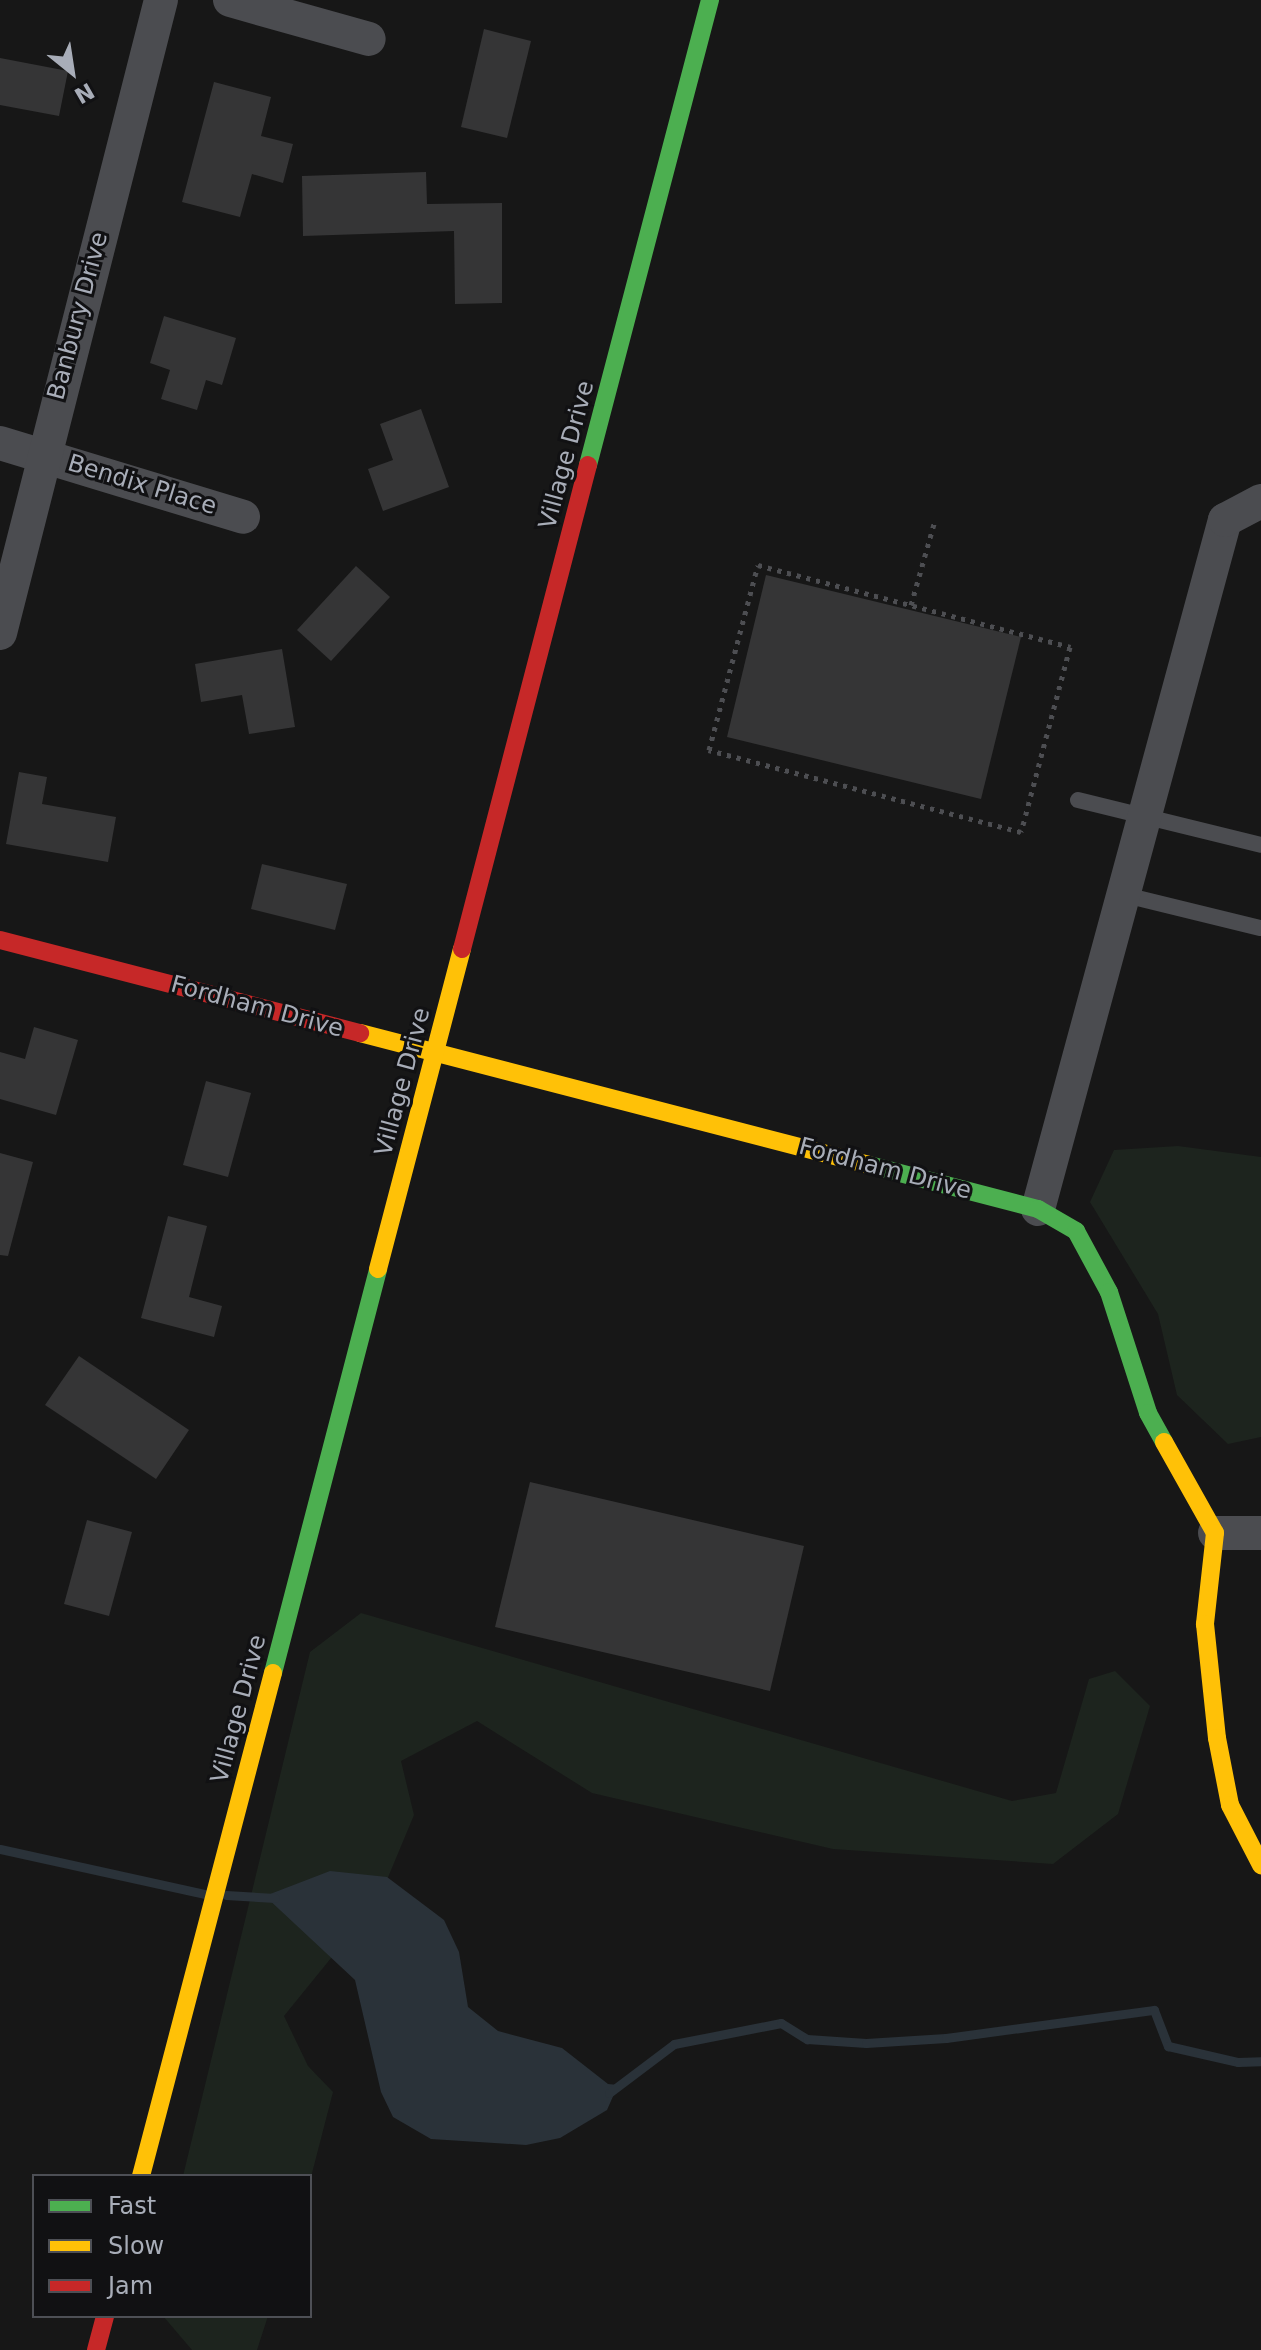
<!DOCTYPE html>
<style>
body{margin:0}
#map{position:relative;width:1261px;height:2350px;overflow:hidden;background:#171717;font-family:"DejaVu Sans",sans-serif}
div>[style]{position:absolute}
.green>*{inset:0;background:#1d241e}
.water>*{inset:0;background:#2a3239}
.stream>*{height:9px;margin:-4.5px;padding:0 4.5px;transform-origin:4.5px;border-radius:4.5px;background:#2a3239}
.building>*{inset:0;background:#353536}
.path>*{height:5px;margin-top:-2.5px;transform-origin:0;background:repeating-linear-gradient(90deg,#4d4e52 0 4px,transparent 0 10px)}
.lane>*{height:16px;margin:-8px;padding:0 8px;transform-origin:8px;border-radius:8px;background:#4b4c50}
.street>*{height:34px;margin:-17px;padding:0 17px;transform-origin:17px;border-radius:17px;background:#4b4c50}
.fast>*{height:18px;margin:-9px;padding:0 9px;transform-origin:9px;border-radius:9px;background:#4caf50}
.slow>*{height:18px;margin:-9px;padding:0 9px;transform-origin:9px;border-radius:9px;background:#ffc107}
.jam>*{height:18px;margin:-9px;padding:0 9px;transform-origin:9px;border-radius:9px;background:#c62828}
span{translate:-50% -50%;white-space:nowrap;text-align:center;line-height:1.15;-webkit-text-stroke:6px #111113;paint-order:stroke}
.street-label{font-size:24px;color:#a8adb8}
.legend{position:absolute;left:32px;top:2174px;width:280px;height:144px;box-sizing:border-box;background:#111113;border:2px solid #4d4f55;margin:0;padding:10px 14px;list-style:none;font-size:24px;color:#a8adb8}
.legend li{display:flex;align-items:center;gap:16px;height:40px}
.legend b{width:40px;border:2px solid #4d4f55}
.north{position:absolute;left:32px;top:32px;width:80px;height:80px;-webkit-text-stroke:6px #111113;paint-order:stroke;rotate:150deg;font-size:22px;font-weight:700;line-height:32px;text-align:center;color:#a8adb8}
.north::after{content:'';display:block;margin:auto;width:28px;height:36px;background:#a8adb8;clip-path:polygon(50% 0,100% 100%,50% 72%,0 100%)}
</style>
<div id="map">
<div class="green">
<div style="clip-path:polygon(1178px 1146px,1261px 1157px,1261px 1437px,1228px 1444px,1177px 1395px,1158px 1314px,1090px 1202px,1114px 1150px)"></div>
<div style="clip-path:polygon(361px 1613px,1012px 1801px,1056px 1793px,1089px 1679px,1115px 1671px,1150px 1706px,1118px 1814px,1053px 1864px,833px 1849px,592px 1793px,477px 1721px,401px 1761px,414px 1815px,379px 1899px,284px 2016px,308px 2066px,333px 2092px,310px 2181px,310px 2176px,183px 2176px,310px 1652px)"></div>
<div style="clip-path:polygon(163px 2316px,268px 2316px,257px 2350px,192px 2350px)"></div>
</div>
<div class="water">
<div style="clip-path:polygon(330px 1871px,387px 1877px,444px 1920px,459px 1952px,468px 2007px,498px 2031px,562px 2048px,608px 2084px,618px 2085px,607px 2110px,560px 2138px,526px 2145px,431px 2139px,393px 2117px,381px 2092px,355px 1980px,265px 1896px)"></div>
</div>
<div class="stream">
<div style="left:0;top:1849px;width:209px;rotate:12.4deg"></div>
<div style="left:226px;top:1895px;width:49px;rotate:3.5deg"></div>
<div style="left:609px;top:2093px;width:81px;rotate:-37deg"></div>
<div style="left:674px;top:2044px;width:109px;rotate:-11.1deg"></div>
<div style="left:781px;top:2023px;width:31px;rotate:32deg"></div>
<div style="left:807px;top:2039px;width:59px;rotate:3.9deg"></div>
<div style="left:866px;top:2043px;width:80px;rotate:-3.6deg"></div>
<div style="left:946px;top:2038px;width:210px;rotate:-7.7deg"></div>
<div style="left:1154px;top:2010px;width:39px;rotate:69deg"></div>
<div style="left:1168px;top:2046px;width:72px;rotate:12.9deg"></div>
<div style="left:1238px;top:2062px;width:23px;rotate:-2deg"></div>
</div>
<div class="building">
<div style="clip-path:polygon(484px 29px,531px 41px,507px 138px,461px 127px)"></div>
<div style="clip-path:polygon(0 58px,68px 71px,59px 116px,0 105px)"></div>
<div style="clip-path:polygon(214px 82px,271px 97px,261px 136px,293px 144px,283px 183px,252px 174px,240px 217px,182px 202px)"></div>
<div style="clip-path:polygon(426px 172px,427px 204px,502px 203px,502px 303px,455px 304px,454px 231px,303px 236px,302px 176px)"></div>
<div style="clip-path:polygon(164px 316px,236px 338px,222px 385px,206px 380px,197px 410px,161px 399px,170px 370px,150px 363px)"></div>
<div style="clip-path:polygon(421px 409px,449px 487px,383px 511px,368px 469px,393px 460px,380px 424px)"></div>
<div style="clip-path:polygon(356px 566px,390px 597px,331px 661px,297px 630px)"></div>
<div style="clip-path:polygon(766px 575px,1021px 637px,981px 799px,727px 737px)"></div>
<div style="clip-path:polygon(282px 649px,295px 727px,249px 734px,242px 695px,201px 702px,195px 664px)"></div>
<div style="clip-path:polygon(19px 772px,47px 777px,42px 804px,116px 817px,108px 862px,6px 844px)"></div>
<div style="clip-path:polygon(262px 864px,347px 884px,335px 930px,251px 909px)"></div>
<div style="clip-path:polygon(34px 1027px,78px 1040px,56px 1115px,0 1099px,0 1052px,25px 1059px)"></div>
<div style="clip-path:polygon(206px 1081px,251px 1093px,228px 1177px,183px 1165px)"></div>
<div style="clip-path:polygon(0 1153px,33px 1162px,8px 1256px,0 1255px)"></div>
<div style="clip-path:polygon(168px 1216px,207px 1226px,189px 1297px,222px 1306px,214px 1337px,141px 1318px)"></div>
<div style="clip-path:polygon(79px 1356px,189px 1430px,156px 1479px,45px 1405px)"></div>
<div style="clip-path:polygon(530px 1482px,804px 1546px,770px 1691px,495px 1627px)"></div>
<div style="clip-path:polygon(87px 1520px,132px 1532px,109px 1616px,64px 1604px)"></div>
</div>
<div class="path">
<div style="left:758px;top:565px;width:323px;rotate:14.7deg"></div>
<div style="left:1070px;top:647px;width:191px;rotate:104.8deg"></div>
<div style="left:1021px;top:832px;width:323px;rotate:-165.3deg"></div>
<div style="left:709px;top:750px;width:191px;rotate:-75.2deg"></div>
<div style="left:911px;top:605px;width:88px;rotate:-74.2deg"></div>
</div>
<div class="lane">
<div style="left:1078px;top:800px;width:188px;rotate:13.8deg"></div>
<div style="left:1121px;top:894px;width:144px;rotate:13.7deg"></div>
</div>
<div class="street">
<div style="left:230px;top:0;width:144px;rotate:15.7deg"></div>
<div style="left:0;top:443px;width:254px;rotate:16.9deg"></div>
<div style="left:0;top:633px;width:653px;rotate:-75.73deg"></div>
<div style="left:1038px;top:1209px;width:714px;rotate:-74.82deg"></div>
<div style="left:1225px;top:520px;width:41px;rotate:-27.8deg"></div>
<div style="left:1215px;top:1533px;width:46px"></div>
</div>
<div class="fast">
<div style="left:588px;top:465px;width:481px;rotate:-75.3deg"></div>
<div style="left:869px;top:1165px;width:175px;rotate:14.6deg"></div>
<div style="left:1038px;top:1209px;width:44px;rotate:30.1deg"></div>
<div style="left:1076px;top:1231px;width:69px;rotate:61.6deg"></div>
<div style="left:1109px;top:1292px;width:127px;rotate:72.1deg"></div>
<div style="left:1148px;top:1413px;width:33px;rotate:61deg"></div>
<div style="left:273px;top:1673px;width:417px;rotate:-75.4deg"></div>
</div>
<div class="slow">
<div style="left:360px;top:1033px;width:526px;rotate:14.54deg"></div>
<div style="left:378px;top:1269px;width:331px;rotate:-75.3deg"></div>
<div style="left:1164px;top:1442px;width:104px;rotate:60.7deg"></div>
<div style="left:1215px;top:1533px;width:92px;rotate:96.3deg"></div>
<div style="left:1205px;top:1624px;width:115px;rotate:84deg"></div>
<div style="left:1217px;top:1738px;width:68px;rotate:79deg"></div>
<div style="left:1230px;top:1805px;width:68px;rotate:62.7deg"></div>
<div style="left:141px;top:2176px;width:520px;rotate:-75.3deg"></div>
</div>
<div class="jam">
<div style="left:0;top:940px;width:372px;rotate:14.5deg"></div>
<div style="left:462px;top:949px;width:500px;rotate:-75.41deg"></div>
<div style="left:96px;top:2350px;width:35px;rotate:-75deg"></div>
</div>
<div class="street-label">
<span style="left:78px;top:316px;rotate:-75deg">Banbury Drive</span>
<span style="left:567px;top:455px;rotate:-75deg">Village Drive</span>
<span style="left:142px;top:485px;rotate:17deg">Bendix Place</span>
<span style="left:257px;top:1007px;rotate:15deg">Fordham Drive</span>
<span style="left:403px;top:1082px;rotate:-75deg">Village Drive</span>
<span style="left:885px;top:1169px;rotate:15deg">Fordham Drive</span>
<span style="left:239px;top:1709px;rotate:-75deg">Village Drive</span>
</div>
<ul class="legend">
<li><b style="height:10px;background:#4caf50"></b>Fast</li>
<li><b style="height:10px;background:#ffc107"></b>Slow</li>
<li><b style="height:10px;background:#c62828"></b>Jam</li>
</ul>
<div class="north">N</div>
</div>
